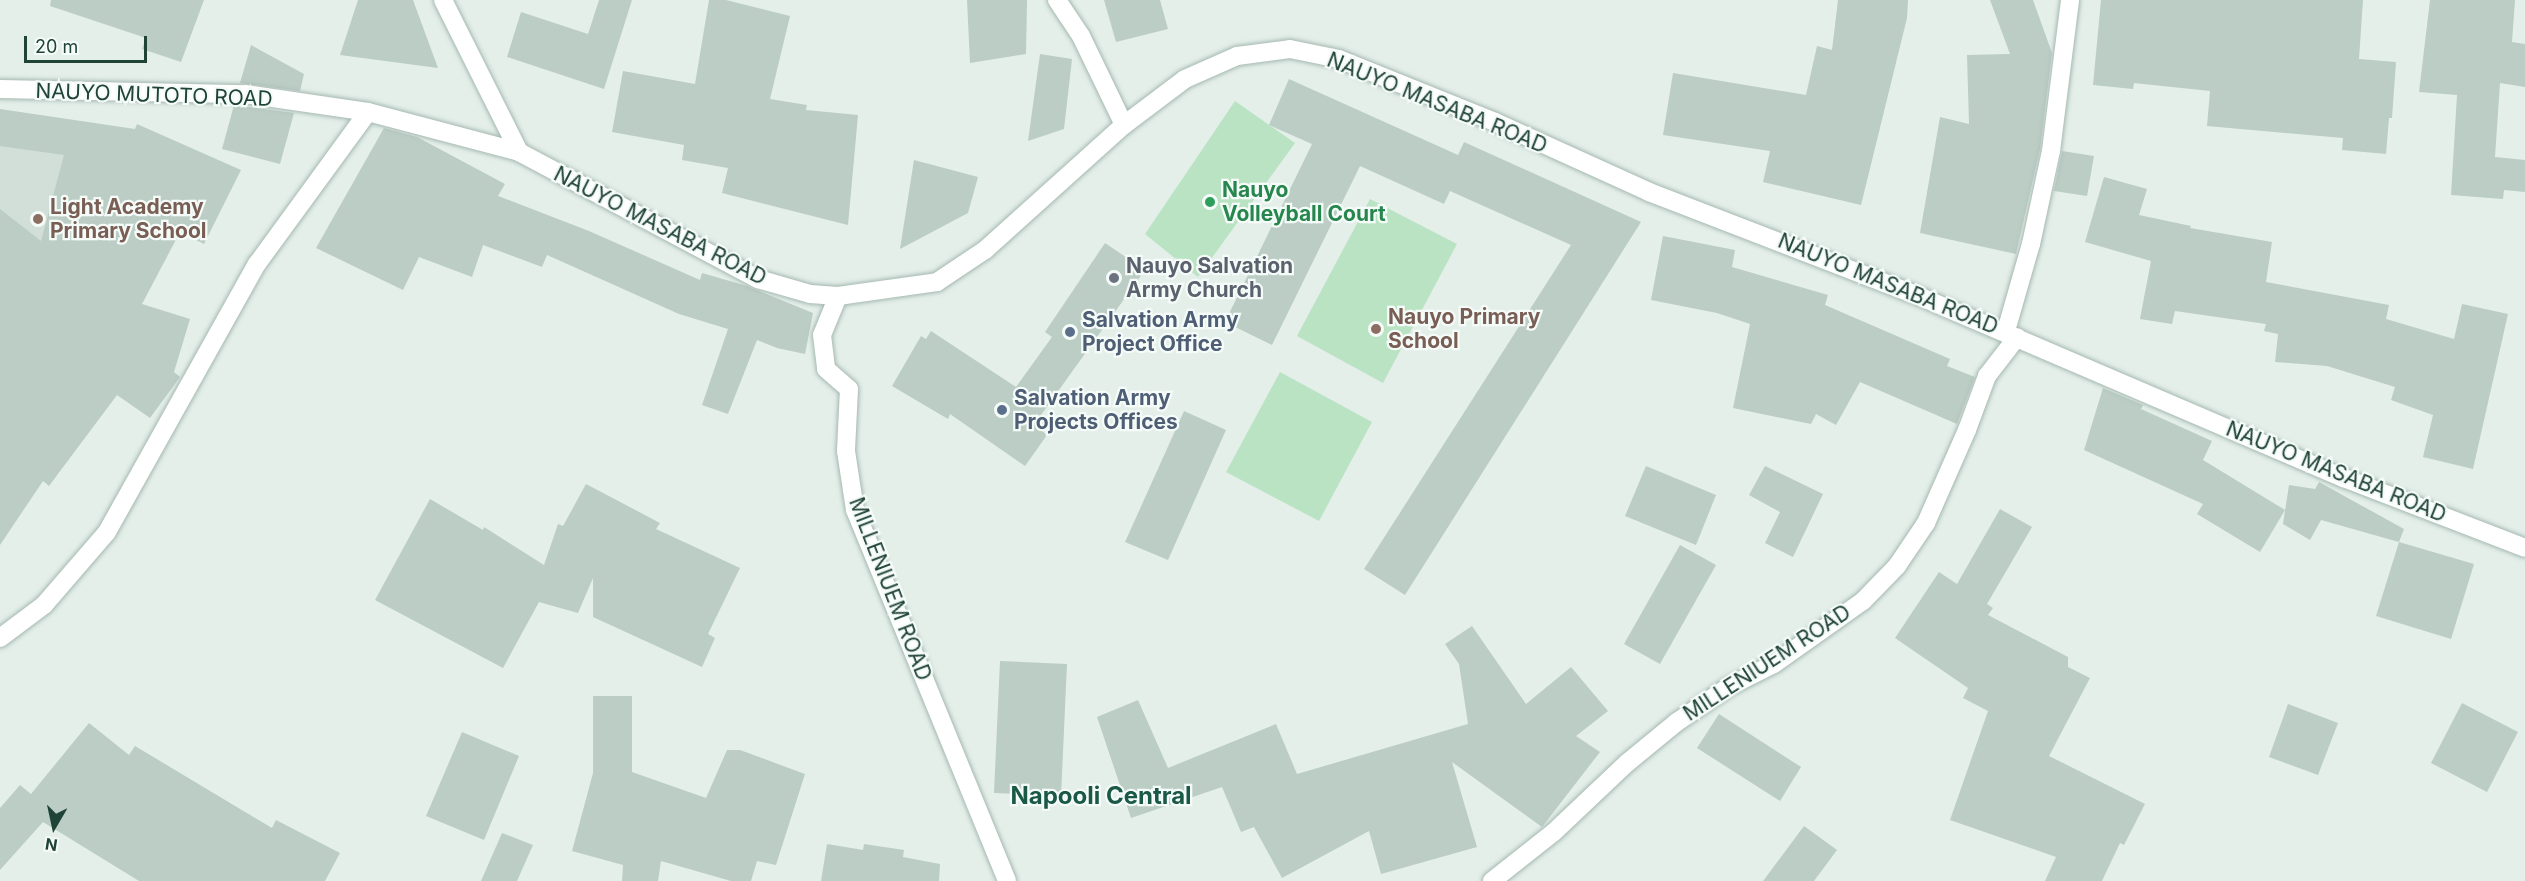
<!DOCTYPE html>
<style>
body{margin:0}
#map{position:relative;width:2525px;height:881px;overflow:hidden;background:#e4efea;font-family:Inter,sans-serif}
div>[style]{position:absolute}
.built>*{inset:0;background:#d2dfd8}
.green>*{inset:0;background:#bae3c3}
.building>*{inset:0;background:#bbcdc5}
.roads{filter:drop-shadow(0 0 2px #a5b8b1) drop-shadow(0 0 2px #a5b8b1)}
.minor>*{height:18px;margin:-9px;padding:0 9px;transform-origin:9px;border-radius:9px;background:#fff}
.dots>*{width:16px;height:16px;translate:-50% -50%;box-sizing:border-box;border:3px solid #f5fbf8;border-radius:50%}
span{translate:-50% -50%;white-space:nowrap;text-align:center;line-height:1.15;-webkit-text-stroke:4.5px #f5fbf8;paint-order:stroke}
.street-label{font-size:21px;color:#204338}
.leisure-label{font-size:21px;color:#27864d;font-weight:700}
.left{translate:0 -50%;text-align:left}
.education-label{font-size:21px;color:#785e54;font-weight:700}
.worship-label{font-size:21px;color:#5b616d;font-weight:700}
.service-label{font-size:21px;color:#4e5e75;font-weight:700}
.quarter-label{font-size:24px;color:#195946;font-weight:700}
.north{position:absolute;left:24px;top:797px;width:60px;height:60px;-webkit-text-stroke:4px #f5fbf8;paint-order:stroke;rotate:189deg;font-size:16px;font-weight:700;line-height:24px;text-align:center;color:#204338}
.north::after{content:'';display:block;margin:auto;width:21px;height:27px;background:#204338;clip-path:polygon(50% 0,100% 100%,50% 72%,0 100%)}
.scale{position:absolute;left:24px;top:36px;width:123px;height:27px;box-sizing:border-box;border:3px solid #204338;border-top:0;padding-left:8px;font-size:18px;line-height:21px;white-space:nowrap;color:#204338;-webkit-text-stroke:4px #f5fbf8;paint-order:stroke}
</style>
<div id="map">
<div class="built">
<div style="clip-path:polygon(0 128px,94px 143px,0 362px)"></div>
</div>
<div class="green">
<div style="clip-path:polygon(1235px 101px,1295px 143px,1198px 277px,1145px 234px)"></div>
<div style="clip-path:polygon(1370px 199px,1457px 244px,1383px 383px,1297px 336px)"></div>
<div style="clip-path:polygon(1280px 372px,1372px 422px,1319px 521px,1226px 472px)"></div>
</div>
<div class="building">
<div style="clip-path:polygon(51px 0,204px 0,181px 62px,142px 49px,146px 38px,50px 6px)"></div>
<div style="clip-path:polygon(358px 0,413px 0,438px 68px,340px 55px)"></div>
<div style="clip-path:polygon(599px 0,632px 0,604px 89px,507px 57px,521px 12px,588px 34px)"></div>
<div style="clip-path:polygon(709px 0,726px 0,790px 16px,770px 99px,807px 105px,806px 110px,858px 115px,848px 225px,722px 193px,728px 168px,682px 160px,684px 145px,612px 132px,623px 71px,695px 84px)"></div>
<div style="clip-path:polygon(967px 0,1027px 0,1026px 54px,970px 63px)"></div>
<div style="clip-path:polygon(1104px 0,1160px 0,1168px 29px,1116px 42px)"></div>
<div style="clip-path:polygon(1838px 0,1908px 0,1907px 18px,1861px 205px,1763px 182px,1770px 151px,1663px 135px,1673px 73px,1806px 95px,1817px 46px,1832px 50px)"></div>
<div style="clip-path:polygon(1990px 0,2033px 0,2052px 53px,2040px 149px,2016px 254px,1920px 233px,1940px 117px,1969px 124px,1967px 55px,2010px 54px)"></div>
<div style="clip-path:polygon(2101px 0,2363px 0,2359px 59px,2396px 62px,2392px 118px,2389px 118px,2386px 154px,2342px 150px,2343px 138px,2207px 126px,2210px 91px,2134px 83px,2133px 89px,2093px 85px)"></div>
<div style="clip-path:polygon(2430px 0,2515px 0,2512px 42px,2525px 44px,2525px 87px,2500px 83px,2495px 157px,2525px 160px,2525px 192px,2504px 190px,2503px 199px,2451px 195px,2457px 95px,2419px 92px)"></div>
<div style="clip-path:polygon(251px 45px,304px 74px,300px 91px,240px 83px)"></div>
<div style="clip-path:polygon(1040px 54px,1072px 59px,1064px 129px,1028px 141px)"></div>
<div style="clip-path:polygon(1289px 79px,1458px 155px,1464px 142px,1641px 222px,1405px 595px,1364px 569px,1571px 245px,1450px 191px,1444px 204px,1360px 166px,1272px 345px,1225px 322px,1312px 144px,1269px 125px)"></div>
<div style="clip-path:polygon(234px 105px,294px 113px,280px 164px,222px 149px)"></div>
<div style="clip-path:polygon(0 109px,135px 129px,137px 124px,241px 170px,204px 244px,180px 232px,142px 304px,190px 319px,174px 372px,180px 377px,150px 418px,117px 395px,49px 486px,43px 481px,0 545px,0 209px,41px 241px,64px 155px,0 146px)"></div>
<div style="clip-path:polygon(384px 128px,417px 137px,505px 184px,498px 196px,589px 231px,700px 280px,702px 273px,747px 286px,813px 313px,805px 354px,777px 348px,757px 340px,728px 414px,702px 405px,728px 329px,679px 314px,547px 255px,542px 267px,483px 245px,472px 277px,419px 257px,403px 290px,316px 248px)"></div>
<div style="clip-path:polygon(2062px 151px,2094px 156px,2087px 196px,2054px 191px)"></div>
<div style="clip-path:polygon(914px 160px,978px 177px,968px 213px,900px 249px)"></div>
<div style="clip-path:polygon(2104px 177px,2147px 189px,2139px 215px,2191px 226px,2190px 228px,2272px 242px,2266px 282px,2389px 305px,2386px 319px,2454px 339px,2462px 304px,2508px 314px,2473px 469px,2423px 457px,2433px 415px,2391px 400px,2395px 387px,2327px 366px,2275px 362px,2278px 334px,2264px 331px,2266px 324px,2175px 311px,2172px 324px,2140px 319px,2151px 261px,2085px 242px)"></div>
<div style="clip-path:polygon(1663px 236px,1735px 250px,1732px 267px,1828px 295px,1825px 305px,1950px 359px,1947px 366px,1975px 377px,1957px 424px,1860px 382px,1836px 425px,1816px 414px,1811px 424px,1733px 408px,1750px 324px,1717px 313px,1651px 300px)"></div>
<div style="clip-path:polygon(1105px 243px,1145px 270px,1041px 415px,1048px 420px,1041px 430px,1047px 435px,1025px 466px,950px 414px,948px 419px,892px 386px,921px 336px,926px 339px,931px 331px,1016px 387px,1052px 337px,1045px 332px)"></div>
<div style="clip-path:polygon(2103px 388px,2143px 405px,2141px 409px,2212px 441px,2203px 460px,2285px 510px,2260px 552px,2197px 514px,2203px 504px,2084px 450px)"></div>
<div style="clip-path:polygon(1184px 411px,1226px 430px,1168px 560px,1125px 542px)"></div>
<div style="clip-path:polygon(1646px 466px,1716px 495px,1696px 545px,1625px 516px)"></div>
<div style="clip-path:polygon(1765px 466px,1823px 494px,1793px 557px,1765px 543px,1780px 512px,1749px 495px)"></div>
<div style="clip-path:polygon(2319px 482px,2404px 529px,2399px 542px,2474px 564px,2451px 639px,2376px 616px,2399px 542px,2321px 520px,2310px 540px,2283px 524px,2289px 485px,2315px 489px)"></div>
<div style="clip-path:polygon(586px 484px,660px 523px,656px 529px,740px 568px,708px 634px,715px 638px,702px 667px,593px 617px,593px 578px,578px 613px,539px 602px,503px 668px,375px 600px,430px 499px,483px 530px,484px 527px,544px 565px,558px 524px,563px 526px)"></div>
<div style="clip-path:polygon(2000px 509px,2032px 527px,1987px 604px,1993px 608px,1988px 615px,2068px 657px,2068px 667px,2090px 678px,2049px 756px,2145px 804px,2124px 845px,2120px 843px,2102px 881px,2045px 881px,2056px 857px,1950px 820px,1988px 711px,1963px 698px,1968px 688px,1895px 638px,1939px 572px,1957px 584px)"></div>
<div style="clip-path:polygon(1680px 545px,1716px 565px,1660px 664px,1624px 644px)"></div>
<div style="clip-path:polygon(1472px 626px,1526px 704px,1571px 667px,1608px 711px,1576px 736px,1600px 752px,1542px 827px,1452px 762px,1477px 847px,1381px 874px,1369px 831px,1282px 878px,1254px 827px,1241px 832px,1222px 787px,1131px 818px,1097px 717px,1138px 700px,1168px 768px,1276px 724px,1297px 774px,1468px 724px,1459px 664px,1445px 644px)"></div>
<div style="clip-path:polygon(1000px 661px,1067px 664px,1061px 796px,994px 793px)"></div>
<div style="clip-path:polygon(593px 696px,632px 696px,632px 772px,706px 798px,727px 750px,740px 750px,805px 774px,776px 865px,757px 861px,751px 881px,731px 881px,661px 861px,658px 881px,622px 881px,623px 865px,572px 851px,593px 773px)"></div>
<div style="clip-path:polygon(2462px 703px,2518px 732px,2487px 792px,2431px 763px)"></div>
<div style="clip-path:polygon(2288px 704px,2338px 723px,2318px 775px,2269px 757px)"></div>
<div style="clip-path:polygon(1719px 714px,1801px 767px,1780px 801px,1697px 748px)"></div>
<div style="clip-path:polygon(89px 723px,129px 755px,135px 746px,272px 828px,276px 820px,340px 853px,325px 881px,139px 881px,43px 822px,0 870px,0 808px,20px 785px,31px 794px)"></div>
<div style="clip-path:polygon(462px 732px,519px 756px,484px 840px,426px 816px)"></div>
<div style="clip-path:polygon(1804px 826px,1837px 850px,1814px 881px,1763px 881px)"></div>
<div style="clip-path:polygon(502px 833px,533px 845px,517px 881px,481px 881px)"></div>
<div style="clip-path:polygon(827px 844px,863px 850px,864px 844px,904px 850px,903px 857px,940px 864px,939px 881px,821px 881px)"></div>
</div>
<div class="roads">
<div class="minor">
<div style="left:443px;top:0;width:170px;rotate:63.4deg"></div>
<div style="left:519px;top:152px;width:271px;rotate:28deg"></div>
<div style="left:758px;top:279px;width:54px;rotate:16.1deg"></div>
<div style="left:810px;top:294px;width:28px;rotate:4deg"></div>
<div style="left:838px;top:296px;width:100px;rotate:-8deg"></div>
<div style="left:937px;top:282px;width:58px;rotate:-33.7deg"></div>
<div style="left:985px;top:250px;width:187px;rotate:-42deg"></div>
<div style="left:1124px;top:125px;width:76px;rotate:-37deg"></div>
<div style="left:1185px;top:79px;width:57px;rotate:-23.9deg"></div>
<div style="left:1237px;top:56px;width:53px;rotate:-7.5deg"></div>
<div style="left:1290px;top:49px;width:50px;rotate:11.5deg"></div>
<div style="left:1339px;top:59px;width:168px;rotate:22deg"></div>
<div style="left:1495px;top:122px;width:169px;rotate:24.4deg"></div>
<div style="left:1649px;top:192px;width:284px;rotate:21.1deg"></div>
<div style="left:1914px;top:294px;width:468px;rotate:23.2deg"></div>
<div style="left:2344px;top:478px;width:194px;rotate:21.1deg"></div>
<div style="left:1057px;top:0;width:43px;rotate:56.3deg"></div>
<div style="left:1081px;top:36px;width:99px;rotate:64.2deg"></div>
<div style="left:0;top:89px;width:245px;rotate:1.2deg"></div>
<div style="left:245px;top:94px;width:124px;rotate:8.3deg"></div>
<div style="left:368px;top:112px;width:156px;rotate:14.8deg"></div>
<div style="left:838px;top:296px;width:42px;rotate:112.3deg"></div>
<div style="left:822px;top:335px;width:34px;rotate:83deg"></div>
<div style="left:826px;top:369px;width:30px;rotate:41deg"></div>
<div style="left:849px;top:389px;width:62px;rotate:92.8deg"></div>
<div style="left:846px;top:451px;width:60px;rotate:81.3deg"></div>
<div style="left:855px;top:510px;width:401px;rotate:67.7deg"></div>
<div style="left:2006px;top:331px;width:91px;rotate:-74deg"></div>
<div style="left:2031px;top:244px;width:95px;rotate:-77.9deg"></div>
<div style="left:2051px;top:151px;width:152px;rotate:-82.8deg"></div>
<div style="left:0;top:638px;width:55px;rotate:-36.9deg"></div>
<div style="left:44px;top:605px;width:96px;rotate:-49.2deg"></div>
<div style="left:107px;top:532px;width:307px;rotate:-60.8deg"></div>
<div style="left:257px;top:264px;width:188px;rotate:-53.9deg"></div>
<div style="left:1492px;top:881px;width:79px;rotate:-38.3deg"></div>
<div style="left:1554px;top:832px;width:100px;rotate:-43.4deg"></div>
<div style="left:1627px;top:763px;width:65px;rotate:-39.4deg"></div>
<div style="left:1677px;top:722px;width:64px;rotate:-34.2deg"></div>
<div style="left:1730px;top:686px;width:49px;rotate:-26.6deg"></div>
<div style="left:1774px;top:664px;width:109px;rotate:-35.3deg"></div>
<div style="left:1863px;top:601px;width:49px;rotate:-45.8deg"></div>
<div style="left:1897px;top:566px;width:52px;rotate:-56deg"></div>
<div style="left:1926px;top:523px;width:102px;rotate:-66.2deg"></div>
<div style="left:1967px;top:430px;width:58px;rotate:-69.7deg"></div>
<div style="left:1987px;top:376px;width:49px;rotate:-52.4deg"></div>
</div>
</div>
<div class="dots">
<div style="left:1210px;top:202px;background:#2e9e5b"></div>
<div style="left:38px;top:219px;background:#8d6e63"></div>
<div style="left:1114px;top:278px;background:#6b7280"></div>
<div style="left:1376px;top:329px;background:#8d6e63"></div>
<div style="left:1070px;top:332px;background:#5c6f8a"></div>
<div style="left:1002px;top:410px;background:#5c6f8a"></div>
</div>
<div class="street-label">
<span style="left:154px;top:95px;rotate:2deg">NAUYO MUTOTO ROAD</span>
<span style="left:1437px;top:103px;rotate:22deg">NAUYO MASABA ROAD</span>
<span style="left:660px;top:226px;rotate:27deg">NAUYO MASABA ROAD</span>
<span style="left:1888px;top:284px;rotate:22deg">NAUYO MASABA ROAD</span>
<span style="left:2336px;top:472px;rotate:22deg">NAUYO MASABA ROAD</span>
<span style="left:890px;top:589px;rotate:69deg">MILLENIUEM ROAD</span>
<span style="left:1767px;top:663px;rotate:-33deg">MILLENIUEM ROAD</span>
</div>
<div class="leisure-label">
<span class="left" style="left:1222px;top:202px">Nauyo<br>Volleyball Court</span>
</div>
<div class="education-label">
<span class="left" style="left:50px;top:219px">Light Academy<br>Primary School</span>
<span class="left" style="left:1388px;top:329px">Nauyo Primary<br>School</span>
</div>
<div class="worship-label">
<span class="left" style="left:1126px;top:278px">Nauyo Salvation<br>Army Church</span>
</div>
<div class="service-label">
<span class="left" style="left:1082px;top:332px">Salvation Army<br>Project Office</span>
<span class="left" style="left:1014px;top:410px">Salvation Army<br>Projects Offices</span>
</div>
<div class="quarter-label">
<span style="left:1101px;top:796px">Napooli Central</span>
</div>
<div class="north">N</div>
<div class="scale">20 m</div>
</div>
